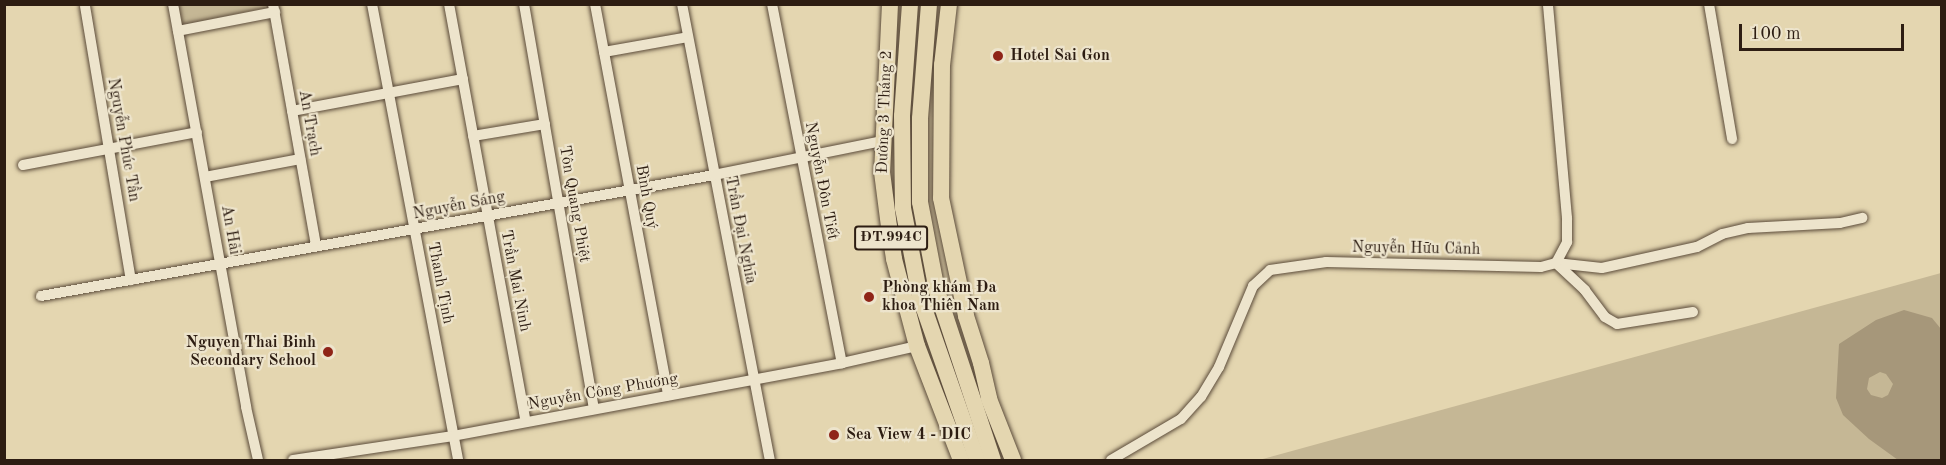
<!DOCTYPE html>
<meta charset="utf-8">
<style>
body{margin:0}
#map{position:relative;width:1946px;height:465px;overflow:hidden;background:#e4d6b0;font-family:"Old Standard TT",serif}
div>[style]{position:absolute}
.green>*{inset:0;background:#c5b795}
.water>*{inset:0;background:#a6977a}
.roads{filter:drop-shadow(0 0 2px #5b4b3a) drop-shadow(0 0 2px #5b4b3a)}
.street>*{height:10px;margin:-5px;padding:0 5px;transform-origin:5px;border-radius:5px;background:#ede4cc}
.primary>*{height:16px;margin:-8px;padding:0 8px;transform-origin:8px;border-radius:8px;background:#e4d6b0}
.dots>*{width:16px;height:16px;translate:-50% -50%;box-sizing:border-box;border:3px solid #ede4cc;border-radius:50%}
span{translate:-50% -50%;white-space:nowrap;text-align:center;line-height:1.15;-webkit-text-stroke:4.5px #ede4cc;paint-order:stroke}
.shield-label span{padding:2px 4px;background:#ede4cc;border:2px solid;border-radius:4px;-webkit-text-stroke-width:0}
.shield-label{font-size:15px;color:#2d1d12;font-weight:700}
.poi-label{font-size:16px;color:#2d1d12;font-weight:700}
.left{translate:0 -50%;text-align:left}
.right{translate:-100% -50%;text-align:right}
.street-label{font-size:16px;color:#2d1d12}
.frame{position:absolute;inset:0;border:6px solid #2d1d12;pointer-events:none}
.scale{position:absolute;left:1739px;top:24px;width:165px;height:27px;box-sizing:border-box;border:3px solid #2d1d12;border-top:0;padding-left:8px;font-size:18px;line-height:21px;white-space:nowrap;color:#2d1d12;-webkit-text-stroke:4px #ede4cc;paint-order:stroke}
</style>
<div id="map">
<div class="green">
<div style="clip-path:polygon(264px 4px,265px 8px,183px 25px,178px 5px)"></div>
<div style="clip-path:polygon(1941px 273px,1941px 460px,1259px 460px)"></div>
</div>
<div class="water">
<div style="clip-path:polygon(evenodd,1904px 310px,1932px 318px,1941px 329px,1941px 460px,1898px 460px,1869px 439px,1843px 415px,1836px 398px,1839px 344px,1876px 320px,1904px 310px,1880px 372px,1886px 374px,1893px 384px,1888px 395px,1882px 398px,1871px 395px,1867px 389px,1869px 378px,1880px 372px)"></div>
</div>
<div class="roads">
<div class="street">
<div style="left:173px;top:4px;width:410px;rotate:79.7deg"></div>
<div style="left:246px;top:407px;width:54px;rotate:77.2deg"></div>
<div style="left:273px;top:4px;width:246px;rotate:79.9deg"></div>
<div style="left:372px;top:4px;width:464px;rotate:79.3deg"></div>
<div style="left:449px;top:4px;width:425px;rotate:79.6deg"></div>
<div style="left:524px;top:4px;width:411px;rotate:80.2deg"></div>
<div style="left:595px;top:4px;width:398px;rotate:79.4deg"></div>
<div style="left:682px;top:4px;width:464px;rotate:79.1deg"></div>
<div style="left:772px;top:4px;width:366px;rotate:79deg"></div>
<div style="left:1709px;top:4px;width:137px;rotate:80.3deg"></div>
<div style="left:85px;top:6px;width:278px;rotate:80.5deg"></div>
<div style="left:178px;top:31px;width:99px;rotate:-11.1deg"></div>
<div style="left:604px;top:52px;width:85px;rotate:-10.1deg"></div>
<div style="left:292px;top:111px;width:174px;rotate:-10.6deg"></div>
<div style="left:473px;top:136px;width:73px;rotate:-9.5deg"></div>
<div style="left:23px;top:165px;width:177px;rotate:-10.7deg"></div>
<div style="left:205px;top:177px;width:97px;rotate:-10.7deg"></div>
<div style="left:41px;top:296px;width:684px;rotate:-10.19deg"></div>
<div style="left:714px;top:175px;width:171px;rotate:-11.4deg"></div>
<div style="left:1693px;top:312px;width:77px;rotate:171deg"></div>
<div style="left:1617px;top:324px;width:14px;rotate:-150deg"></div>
<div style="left:1605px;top:317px;width:34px;rotate:-127deg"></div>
<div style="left:1585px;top:290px;width:40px;rotate:-137deg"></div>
<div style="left:1556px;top:263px;width:46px;rotate:6.2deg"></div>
<div style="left:1602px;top:268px;width:97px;rotate:-12.5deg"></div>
<div style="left:1697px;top:247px;width:28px;rotate:-27deg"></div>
<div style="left:1722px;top:234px;width:27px;rotate:-13deg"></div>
<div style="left:1748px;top:228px;width:92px;rotate:-3.1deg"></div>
<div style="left:1840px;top:223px;width:23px;rotate:-13deg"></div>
<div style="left:293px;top:460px;width:162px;rotate:-8.5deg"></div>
<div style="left:453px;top:436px;width:396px;rotate:-10.6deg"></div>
<div style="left:842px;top:363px;width:77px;rotate:-12.8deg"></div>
<div style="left:1111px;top:460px;width:81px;rotate:-30.4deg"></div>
<div style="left:1181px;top:419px;width:30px;rotate:-48deg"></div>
<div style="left:1201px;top:397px;width:35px;rotate:-59deg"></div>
<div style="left:1219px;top:367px;width:88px;rotate:-67.2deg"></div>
<div style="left:1253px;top:286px;width:23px;rotate:-43deg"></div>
<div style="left:1270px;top:270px;width:57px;rotate:-8.1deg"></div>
<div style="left:1326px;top:262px;width:215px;rotate:1.3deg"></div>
<div style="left:1541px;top:267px;width:16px;rotate:-15deg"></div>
<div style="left:1556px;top:263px;width:24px;rotate:-62deg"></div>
<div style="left:1567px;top:242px;width:24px;rotate:-90deg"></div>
<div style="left:1567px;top:218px;width:215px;rotate:-95.1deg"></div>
</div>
<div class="primary">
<div style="left:890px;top:4px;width:168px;rotate:92.7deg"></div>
<div style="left:882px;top:172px;width:55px;rotate:82.7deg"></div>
<div style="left:889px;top:227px;width:32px;rotate:81deg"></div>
<div style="left:894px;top:259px;width:90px;rotate:75.2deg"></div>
<div style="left:917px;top:346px;width:122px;rotate:68.9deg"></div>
<div style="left:910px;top:4px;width:112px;rotate:94.1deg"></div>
<div style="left:902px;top:116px;width:92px;rotate:89.4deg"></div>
<div style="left:903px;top:208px;width:91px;rotate:79.2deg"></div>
<div style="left:920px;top:297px;width:173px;rotate:70.7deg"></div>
<div style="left:929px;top:4px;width:115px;rotate:94.5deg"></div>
<div style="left:920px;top:119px;width:83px;rotate:90deg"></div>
<div style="left:920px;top:202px;width:91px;rotate:79.2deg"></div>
<div style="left:937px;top:291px;width:178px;rotate:71.7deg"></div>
<div style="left:949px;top:4px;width:61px;rotate:96.5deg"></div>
<div style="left:942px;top:65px;width:133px;rotate:90.4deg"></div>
<div style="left:941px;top:198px;width:121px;rotate:78deg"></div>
<div style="left:966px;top:316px;width:49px;rotate:72.3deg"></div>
<div style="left:981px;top:363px;width:37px;rotate:77deg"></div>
<div style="left:989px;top:399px;width:66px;rotate:68.5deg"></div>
</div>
</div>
<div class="dots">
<div style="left:998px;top:56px;background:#8f2418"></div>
<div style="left:869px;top:297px;background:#8f2418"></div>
<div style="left:328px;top:352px;background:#8f2418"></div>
<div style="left:834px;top:435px;background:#8f2418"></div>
</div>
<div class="shield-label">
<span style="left:891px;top:238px">ĐT.994C</span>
</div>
<div class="poi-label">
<span class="left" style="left:1010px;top:56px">Hotel Sai Gon</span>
<span class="left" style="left:882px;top:297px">Phòng khám Đa<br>khoa Thiên Nam</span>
<span class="right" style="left:316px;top:352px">Nguyen Thai Binh<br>Secondary School</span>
<span class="left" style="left:846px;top:435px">Sea View 4 - DIC</span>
</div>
<div class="street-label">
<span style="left:885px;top:112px;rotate:-88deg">Đường 3 Tháng 2</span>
<span style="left:309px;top:123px;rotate:80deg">An Trạch</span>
<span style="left:123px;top:140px;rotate:80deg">Nguyễn Phúc Tần</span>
<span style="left:821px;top:181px;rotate:79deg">Nguyễn Đôn Tiết</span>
<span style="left:646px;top:197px;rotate:80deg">Bình Quý</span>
<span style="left:574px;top:204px;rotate:80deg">Tôn Quang Phiệt</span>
<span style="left:459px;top:206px;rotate:-11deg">Nguyễn Sáng</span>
<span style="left:230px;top:230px;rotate:80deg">An Hải</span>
<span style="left:740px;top:230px;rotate:79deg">Trần Đại Nghĩa</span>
<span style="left:1416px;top:249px;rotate:1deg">Nguyễn Hữu Cảnh</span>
<span style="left:515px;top:281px;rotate:79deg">Trần Mai Ninh</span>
<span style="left:440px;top:283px;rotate:79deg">Thanh Tịnh</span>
<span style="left:603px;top:392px;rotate:-10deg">Nguyễn Công Phương</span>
</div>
<div class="frame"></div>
<div class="scale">100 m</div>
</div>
